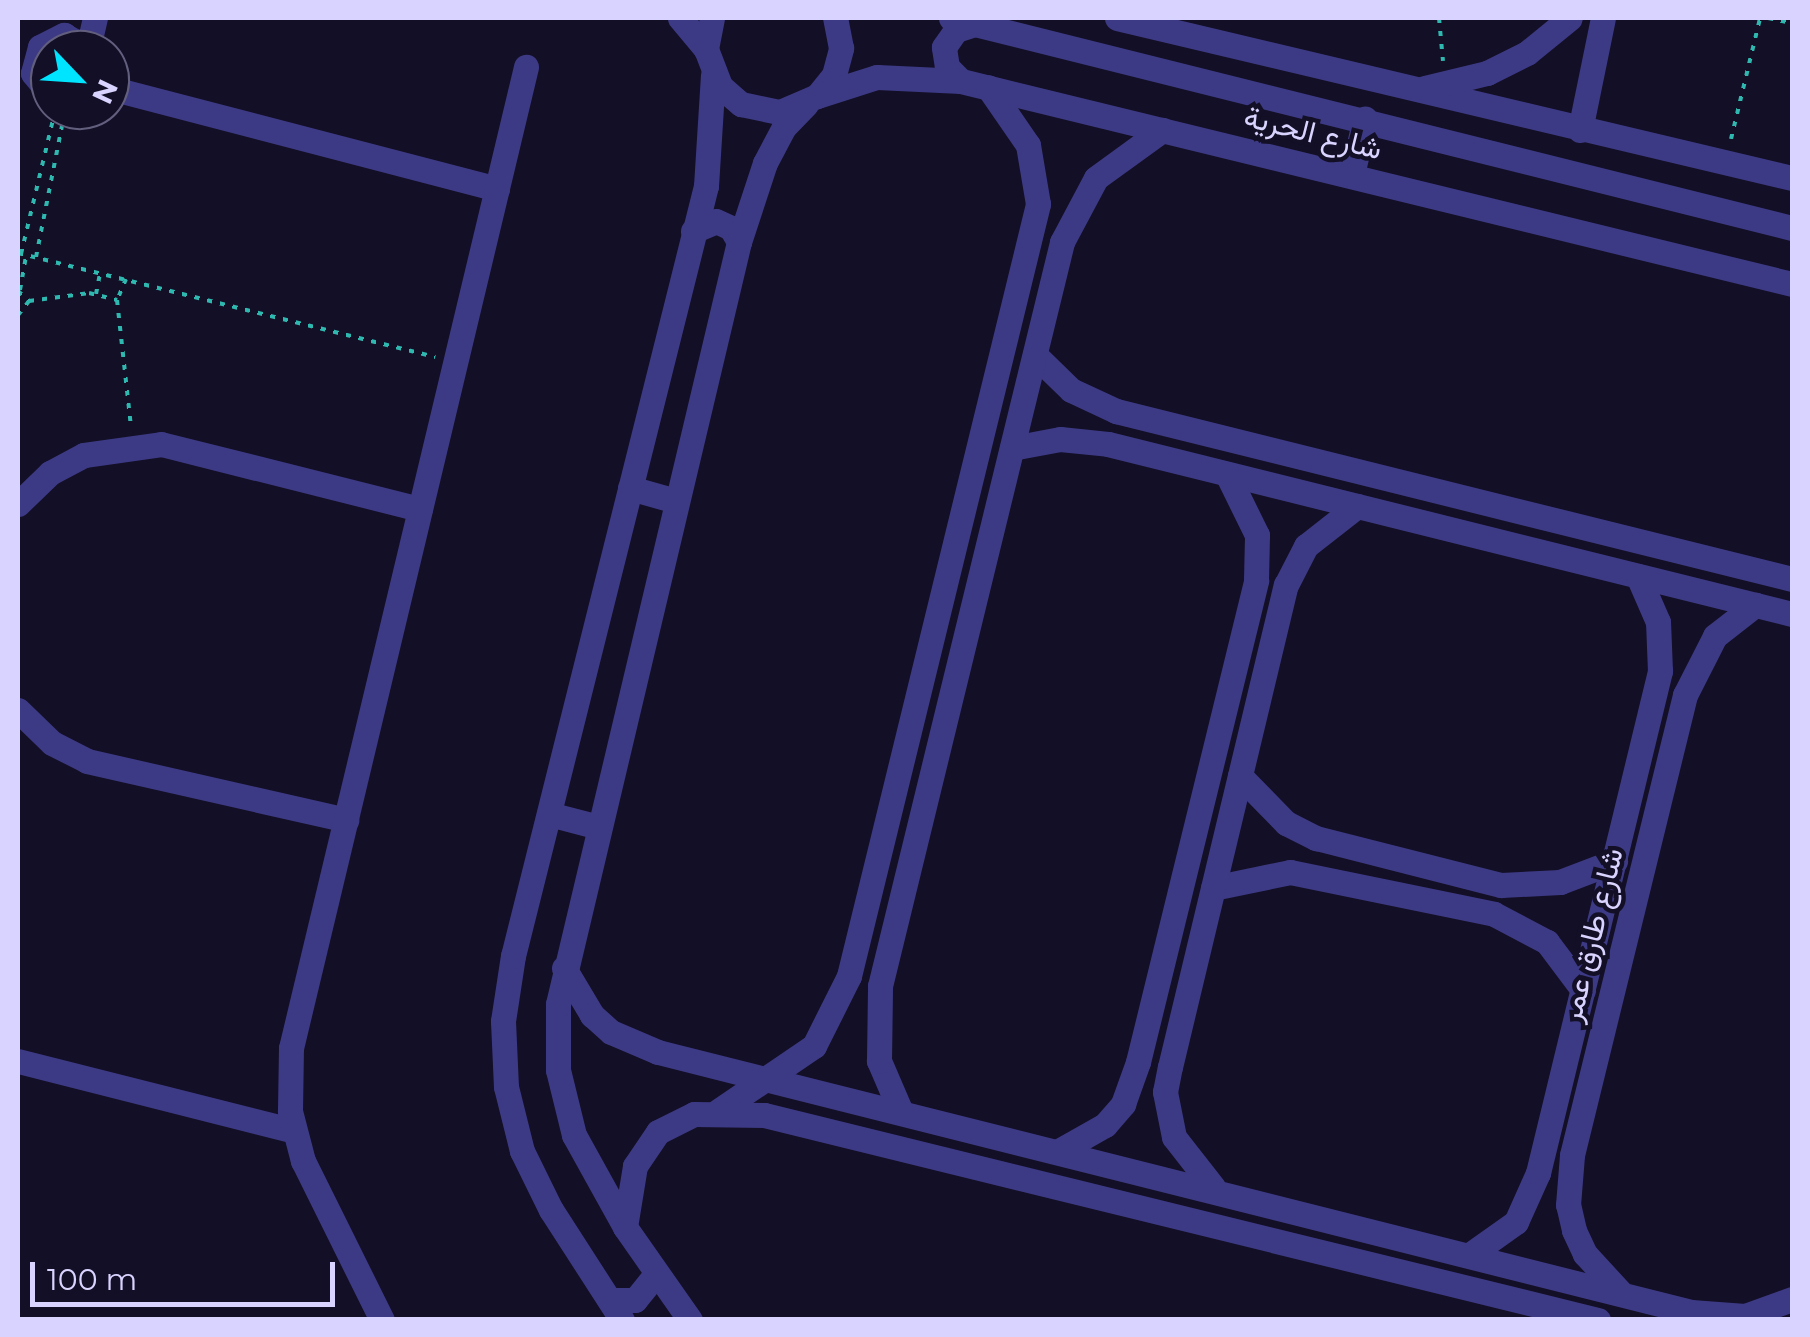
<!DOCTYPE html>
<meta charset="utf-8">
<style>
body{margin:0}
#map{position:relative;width:1810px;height:1337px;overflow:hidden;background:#130f26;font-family:Montserrat,Vazirmatn,sans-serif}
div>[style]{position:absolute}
.path>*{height:4px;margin-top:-2px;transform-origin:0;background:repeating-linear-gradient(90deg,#2fb8b0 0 5px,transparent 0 13px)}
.minor>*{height:25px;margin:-12.5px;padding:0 12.5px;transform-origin:12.5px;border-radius:12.5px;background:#3d3a85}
span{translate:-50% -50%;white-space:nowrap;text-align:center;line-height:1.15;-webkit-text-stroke:9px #130f26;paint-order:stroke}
.street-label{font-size:30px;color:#d9d4ff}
.frame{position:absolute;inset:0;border:20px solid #d9d4ff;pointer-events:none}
.north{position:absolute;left:30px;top:30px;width:100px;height:100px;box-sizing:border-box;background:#130f26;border:2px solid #625e7d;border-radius:50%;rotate:115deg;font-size:28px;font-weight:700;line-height:40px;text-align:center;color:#d9d4ff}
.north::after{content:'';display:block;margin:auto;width:35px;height:45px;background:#00e5ff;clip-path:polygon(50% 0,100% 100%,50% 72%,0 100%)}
.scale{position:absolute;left:30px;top:1262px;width:305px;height:45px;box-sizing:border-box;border:5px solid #d9d4ff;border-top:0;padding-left:12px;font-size:30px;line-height:35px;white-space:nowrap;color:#d9d4ff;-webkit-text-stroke:8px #130f26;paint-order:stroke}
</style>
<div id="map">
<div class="path">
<div style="left:1439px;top:18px;width:43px;rotate:84.7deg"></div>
<div style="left:1768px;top:18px;width:25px;rotate:12deg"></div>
<div style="left:1731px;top:139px;width:124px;rotate:-76.5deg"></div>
<div style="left:18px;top:253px;width:430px;rotate:14deg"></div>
<div style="left:21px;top:254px;width:143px;rotate:-76.6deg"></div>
<div style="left:36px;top:257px;width:150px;rotate:-78.8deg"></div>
<div style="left:126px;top:279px;width:23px;rotate:113deg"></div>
<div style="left:117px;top:300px;width:128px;rotate:83.7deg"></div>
<div style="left:20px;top:290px;width:36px;rotate:-80deg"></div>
<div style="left:18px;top:291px;width:15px;rotate:42deg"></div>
<div style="left:29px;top:301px;width:18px;rotate:128deg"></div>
<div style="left:96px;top:294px;width:20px;rotate:-79deg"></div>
<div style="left:29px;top:301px;width:61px;rotate:-7.6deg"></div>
<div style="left:89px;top:293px;width:29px;rotate:14deg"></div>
</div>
<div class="minor">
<div style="left:680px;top:18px;width:40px;rotate:50deg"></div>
<div style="left:712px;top:18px;width:32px;rotate:101deg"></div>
<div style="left:706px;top:49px;width:40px;rotate:69deg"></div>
<div style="left:720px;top:86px;width:28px;rotate:41deg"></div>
<div style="left:741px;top:104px;width:40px;rotate:12deg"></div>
<div style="left:780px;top:112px;width:40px;rotate:-23.4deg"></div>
<div style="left:817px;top:96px;width:27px;rotate:-51deg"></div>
<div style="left:834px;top:75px;width:28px;rotate:-75deg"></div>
<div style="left:841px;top:48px;width:31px;rotate:-101deg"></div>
<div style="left:951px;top:18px;width:867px;rotate:14.02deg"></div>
<div style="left:1117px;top:18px;width:694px;rotate:13.34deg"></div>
<div style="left:88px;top:48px;width:31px;rotate:-77deg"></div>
<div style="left:961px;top:81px;width:20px;rotate:-135deg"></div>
<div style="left:947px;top:67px;width:20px;rotate:-99deg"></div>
<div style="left:944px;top:47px;width:21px;rotate:-55deg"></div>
<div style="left:956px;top:30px;width:20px;rotate:-18deg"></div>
<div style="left:110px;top:88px;width:400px;rotate:14.6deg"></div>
<div style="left:1425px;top:88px;width:64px;rotate:-13.6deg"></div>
<div style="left:1487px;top:73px;width:45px;rotate:-26.6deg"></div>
<div style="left:1527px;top:53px;width:55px;rotate:-39.1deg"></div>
<div style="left:50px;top:94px;width:27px;rotate:-129deg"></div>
<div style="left:33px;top:73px;width:27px;rotate:-75deg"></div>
<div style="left:40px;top:47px;width:27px;rotate:-27deg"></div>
<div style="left:64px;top:35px;width:30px;rotate:30deg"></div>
<div style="left:817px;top:96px;width:63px;rotate:-17.6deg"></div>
<div style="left:877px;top:77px;width:84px;rotate:2.7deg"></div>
<div style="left:961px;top:81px;width:855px;rotate:13.73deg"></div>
<div style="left:1580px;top:130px;width:114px;rotate:-78.4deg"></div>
<div style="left:1352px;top:175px;width:58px;rotate:-77.2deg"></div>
<div style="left:693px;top:231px;width:25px;rotate:-23deg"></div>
<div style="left:716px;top:221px;width:17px;rotate:25deg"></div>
<div style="left:731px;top:228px;width:16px;rotate:60deg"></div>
<div style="left:1035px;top:355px;width:50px;rotate:44.2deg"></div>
<div style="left:1071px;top:390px;width:50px;rotate:25deg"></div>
<div style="left:1116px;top:411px;width:697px;rotate:13.96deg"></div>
<div style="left:1012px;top:448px;width:49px;rotate:-10.6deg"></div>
<div style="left:1060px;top:439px;width:48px;rotate:5.9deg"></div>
<div style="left:1108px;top:444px;width:705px;rotate:13.96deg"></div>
<div style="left:630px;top:488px;width:48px;rotate:15.8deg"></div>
<div style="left:18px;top:504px;width:45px;rotate:-44.1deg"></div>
<div style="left:50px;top:473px;width:38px;rotate:-28deg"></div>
<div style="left:84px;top:455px;width:78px;rotate:-8.1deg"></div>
<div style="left:161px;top:444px;width:267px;rotate:14.1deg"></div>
<div style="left:18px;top:710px;width:47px;rotate:44.1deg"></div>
<div style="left:52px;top:743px;width:39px;rotate:27deg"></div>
<div style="left:87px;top:761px;width:266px;rotate:12.8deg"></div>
<div style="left:1240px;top:776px;width:66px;rotate:45.6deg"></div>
<div style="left:1286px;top:823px;width:34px;rotate:27deg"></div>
<div style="left:1316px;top:838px;width:191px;rotate:14.3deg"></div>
<div style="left:1501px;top:885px;width:59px;rotate:-2.9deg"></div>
<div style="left:1560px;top:882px;width:59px;rotate:-20.9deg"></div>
<div style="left:549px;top:814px;width:48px;rotate:14.6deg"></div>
<div style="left:1213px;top:888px;width:79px;rotate:-11.7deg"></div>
<div style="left:1290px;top:872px;width:208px;rotate:11.6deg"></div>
<div style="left:1494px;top:914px;width:60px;rotate:27.8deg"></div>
<div style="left:1547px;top:942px;width:60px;rotate:53.1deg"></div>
<div style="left:564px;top:968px;width:55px;rotate:59.2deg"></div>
<div style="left:592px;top:1015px;width:25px;rotate:42deg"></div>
<div style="left:611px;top:1032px;width:51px;rotate:23.1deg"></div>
<div style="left:658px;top:1052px;width:1065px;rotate:14.13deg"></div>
<div style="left:1691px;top:1312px;width:54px;rotate:4.2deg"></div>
<div style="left:1745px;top:1316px;width:50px;rotate:-19.9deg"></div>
<div style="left:18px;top:1061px;width:285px;rotate:14.2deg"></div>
<div style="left:718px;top:1111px;width:116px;rotate:-34.1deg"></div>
<div style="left:814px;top:1046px;width:78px;rotate:-63.4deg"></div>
<div style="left:849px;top:976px;width:795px;rotate:-76.24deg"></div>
<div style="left:1038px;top:204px;width:60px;rotate:-99.6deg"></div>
<div style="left:1028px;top:145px;width:70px;rotate:-124.6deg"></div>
<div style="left:901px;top:1112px;width:56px;rotate:-113.3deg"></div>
<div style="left:879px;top:1061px;width:75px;rotate:-89.2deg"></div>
<div style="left:880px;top:986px;width:766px;rotate:-76.25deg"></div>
<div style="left:1062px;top:242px;width:72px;rotate:-62deg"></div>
<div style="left:1096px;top:178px;width:82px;rotate:-36deg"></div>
<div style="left:1059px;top:1151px;width:53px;rotate:-29.5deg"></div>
<div style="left:1105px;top:1125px;width:28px;rotate:-49deg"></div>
<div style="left:1123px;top:1104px;width:45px;rotate:-70.3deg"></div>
<div style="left:1138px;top:1062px;width:496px;rotate:-76.2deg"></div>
<div style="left:1256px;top:580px;width:45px;rotate:-88.7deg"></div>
<div style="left:1257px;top:535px;width:68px;rotate:-116.2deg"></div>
<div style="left:1213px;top:1187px;width:63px;rotate:-128deg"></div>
<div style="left:1174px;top:1137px;width:46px;rotate:-101.3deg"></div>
<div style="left:1165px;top:1092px;width:25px;rotate:-79deg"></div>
<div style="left:1170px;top:1067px;width:496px;rotate:-76.5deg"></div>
<div style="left:1286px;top:585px;width:44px;rotate:-62.9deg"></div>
<div style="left:1306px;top:546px;width:65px;rotate:-38.1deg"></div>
<div style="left:625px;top:1227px;width:62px;rotate:-80.7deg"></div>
<div style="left:635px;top:1166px;width:41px;rotate:-55.9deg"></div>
<div style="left:658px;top:1132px;width:40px;rotate:-26.6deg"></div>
<div style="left:694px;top:1114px;width:70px;rotate:0.8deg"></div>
<div style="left:764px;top:1115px;width:859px;rotate:13.81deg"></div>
<div style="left:1471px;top:1254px;width:55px;rotate:-35.4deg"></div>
<div style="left:1516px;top:1222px;width:54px;rotate:-65.8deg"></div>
<div style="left:1538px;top:1173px;width:517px;rotate:-76.34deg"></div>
<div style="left:1660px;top:671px;width:49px;rotate:-92.3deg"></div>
<div style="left:1658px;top:622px;width:50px;rotate:-113.5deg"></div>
<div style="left:1620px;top:1292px;width:52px;rotate:-132.6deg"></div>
<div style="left:1585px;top:1254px;width:26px;rotate:-115deg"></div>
<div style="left:1574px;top:1230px;width:26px;rotate:-103deg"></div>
<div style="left:1568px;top:1205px;width:50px;rotate:-85.4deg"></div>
<div style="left:1572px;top:1155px;width:474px;rotate:-76.2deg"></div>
<div style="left:1685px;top:695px;width:66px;rotate:-63deg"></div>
<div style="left:1715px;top:636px;width:51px;rotate:-37.8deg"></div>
<div style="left:611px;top:1300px;width:24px"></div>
<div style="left:635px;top:1300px;width:33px;rotate:-51deg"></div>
<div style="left:382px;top:1320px;width:178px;rotate:-116.4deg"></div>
<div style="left:303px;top:1161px;width:52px;rotate:-104.6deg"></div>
<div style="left:290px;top:1111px;width:63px;rotate:-89.1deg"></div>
<div style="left:291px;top:1048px;width:1009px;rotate:-76.53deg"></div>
<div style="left:622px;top:1320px;width:131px;rotate:-122.8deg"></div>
<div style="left:551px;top:1210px;width:66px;rotate:-116.2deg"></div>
<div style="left:522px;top:1151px;width:66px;rotate:-104deg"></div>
<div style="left:506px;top:1087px;width:66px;rotate:-92.6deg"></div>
<div style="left:503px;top:1021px;width:66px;rotate:-81.3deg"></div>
<div style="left:513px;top:956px;width:794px;rotate:-75.93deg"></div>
<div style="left:706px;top:186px;width:111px;rotate:-86.4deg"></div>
<div style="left:690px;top:1320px;width:113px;rotate:-125deg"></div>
<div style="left:625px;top:1227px;width:105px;rotate:-119deg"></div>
<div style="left:574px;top:1135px;width:67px;rotate:-103.8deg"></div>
<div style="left:558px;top:1070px;width:66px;rotate:-90deg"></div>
<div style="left:558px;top:1004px;width:783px;rotate:-76.64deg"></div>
<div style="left:739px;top:242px;width:83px;rotate:-71.8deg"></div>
<div style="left:765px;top:163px;width:41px;rotate:-62.2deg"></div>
<div style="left:784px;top:127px;width:32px;rotate:-46deg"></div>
</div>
<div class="street-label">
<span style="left:1313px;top:133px;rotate:14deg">شارع الحرية</span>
<span style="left:1592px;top:935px;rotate:-76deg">شارع طارق عمر</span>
</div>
<div class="frame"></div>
<div class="north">N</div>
<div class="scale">100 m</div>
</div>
